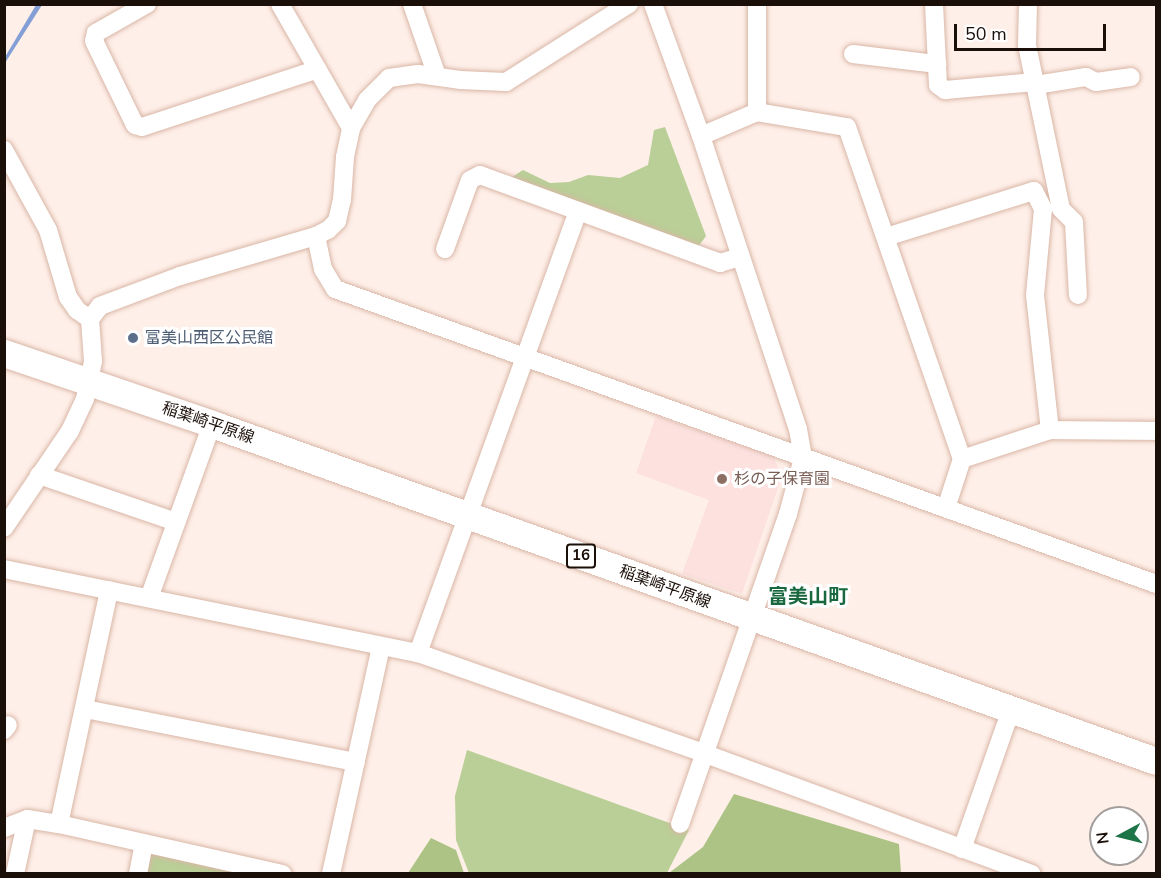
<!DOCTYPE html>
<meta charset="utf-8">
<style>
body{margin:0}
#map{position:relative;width:1161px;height:878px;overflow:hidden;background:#feefe8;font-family:"Nunito Sans","Noto Sans JP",sans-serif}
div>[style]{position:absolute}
.education>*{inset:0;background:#fce1df}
.green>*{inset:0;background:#bace97}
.forest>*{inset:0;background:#adc385}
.water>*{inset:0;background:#849fd6}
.roads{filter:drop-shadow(0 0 2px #d9b6a6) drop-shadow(0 0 2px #d9b6a6)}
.street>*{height:18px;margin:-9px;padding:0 9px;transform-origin:9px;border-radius:9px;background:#fff}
.primary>*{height:27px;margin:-13.5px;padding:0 13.5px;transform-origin:13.5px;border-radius:13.5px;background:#fff}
.dots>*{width:16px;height:16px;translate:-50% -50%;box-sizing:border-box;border:3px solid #fff;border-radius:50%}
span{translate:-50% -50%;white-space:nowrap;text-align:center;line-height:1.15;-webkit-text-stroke:6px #fff;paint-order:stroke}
.shield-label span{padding:2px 4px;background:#fff;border:2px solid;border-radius:4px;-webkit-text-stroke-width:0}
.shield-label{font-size:15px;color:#1b0f09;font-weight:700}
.service-label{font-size:16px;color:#4e5e75}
.left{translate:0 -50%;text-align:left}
.street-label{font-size:16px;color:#1b0f09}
.education-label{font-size:16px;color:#785e54}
.quarter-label{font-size:20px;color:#19683f;font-weight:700}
.frame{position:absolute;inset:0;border:6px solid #1b0f09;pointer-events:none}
.north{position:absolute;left:1089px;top:806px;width:60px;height:60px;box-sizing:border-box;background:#fff;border:2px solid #a49f9d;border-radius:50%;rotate:263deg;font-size:16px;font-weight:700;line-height:24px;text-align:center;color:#1b0f09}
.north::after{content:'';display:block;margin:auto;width:21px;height:27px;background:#1d7447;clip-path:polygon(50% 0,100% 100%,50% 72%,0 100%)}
.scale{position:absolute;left:954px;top:24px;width:152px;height:27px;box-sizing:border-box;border:3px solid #1b0f09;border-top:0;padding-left:8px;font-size:18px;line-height:21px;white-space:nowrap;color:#1b0f09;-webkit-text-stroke:4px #fff;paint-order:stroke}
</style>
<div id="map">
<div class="education">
<div style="clip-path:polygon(656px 416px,773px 456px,782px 476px,742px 594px,682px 574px,709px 500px,636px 473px)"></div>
</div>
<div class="green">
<div style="clip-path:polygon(665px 127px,706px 236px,698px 247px,512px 177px,523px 170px,550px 183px,569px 182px,588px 175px,620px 178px,648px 165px,654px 130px)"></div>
<div style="clip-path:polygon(467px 750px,689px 830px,667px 873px,469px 873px,456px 840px,455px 796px)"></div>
<div style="clip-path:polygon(151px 854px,238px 873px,147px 874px)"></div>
</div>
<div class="forest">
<div style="clip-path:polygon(734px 794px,899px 844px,901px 873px,669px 873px,703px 847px)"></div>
<div style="clip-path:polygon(431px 838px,456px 850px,464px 873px,408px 873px)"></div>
</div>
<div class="water">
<div style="clip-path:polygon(36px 5px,42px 5px,5px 63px,5px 57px)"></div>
</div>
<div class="roads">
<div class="street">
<div style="left:147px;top:4px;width:59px;rotate:150.4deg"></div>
<div style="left:96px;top:33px;width:8px;rotate:104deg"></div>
<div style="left:94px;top:41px;width:93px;rotate:64deg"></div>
<div style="left:135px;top:125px;width:7px;rotate:16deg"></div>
<div style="left:142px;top:127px;width:185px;rotate:-18.2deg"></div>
<div style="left:280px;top:4px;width:143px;rotate:60.2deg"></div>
<div style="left:412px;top:4px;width:76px;rotate:70.9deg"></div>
<div style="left:653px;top:4px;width:140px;rotate:70deg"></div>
<div style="left:701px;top:136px;width:309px;rotate:71.7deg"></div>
<div style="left:798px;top:429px;width:29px;rotate:80deg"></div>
<div style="left:803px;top:458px;width:58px;rotate:105deg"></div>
<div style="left:788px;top:514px;width:328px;rotate:109.2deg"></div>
<div style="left:757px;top:4px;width:108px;rotate:90deg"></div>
<div style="left:934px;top:4px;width:81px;rotate:87.2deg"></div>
<div style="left:938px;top:85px;width:9px;rotate:36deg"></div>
<div style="left:945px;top:90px;width:90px;rotate:-5.1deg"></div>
<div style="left:1028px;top:4px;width:41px;rotate:91.4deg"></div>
<div style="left:1027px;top:45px;width:167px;rotate:78.3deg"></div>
<div style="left:1061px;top:209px;width:18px;rotate:45deg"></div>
<div style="left:1074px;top:222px;width:73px;rotate:86.9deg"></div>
<div style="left:853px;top:54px;width:85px;rotate:6.8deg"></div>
<div style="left:1036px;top:85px;width:51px;rotate:-9.1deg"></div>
<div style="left:1086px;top:77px;width:11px;rotate:27deg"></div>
<div style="left:1096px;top:82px;width:35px;rotate:-8deg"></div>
<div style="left:701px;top:136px;width:61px;rotate:-23.2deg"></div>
<div style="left:757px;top:112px;width:91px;rotate:9.5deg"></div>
<div style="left:847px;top:127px;width:351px;rotate:70.9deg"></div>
<div style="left:962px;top:459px;width:52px;rotate:108.1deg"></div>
<div style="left:4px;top:150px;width:91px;rotate:61.2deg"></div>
<div style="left:48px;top:230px;width:70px;rotate:73.4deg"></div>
<div style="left:68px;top:297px;width:16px;rotate:55deg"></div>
<div style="left:77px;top:310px;width:16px;rotate:35deg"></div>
<div style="left:316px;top:236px;width:34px;rotate:78deg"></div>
<div style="left:323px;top:269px;width:23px;rotate:59deg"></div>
<div style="left:335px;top:289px;width:872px;rotate:19.76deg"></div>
<div style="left:886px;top:237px;width:155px;rotate:-17.3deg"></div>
<div style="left:1034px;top:191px;width:20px;rotate:63deg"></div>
<div style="left:1043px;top:209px;width:86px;rotate:95.3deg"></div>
<div style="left:1035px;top:295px;width:136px;rotate:83.7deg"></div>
<div style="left:445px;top:249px;width:73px;rotate:-70.1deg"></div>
<div style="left:470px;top:180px;width:11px;rotate:-27deg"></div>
<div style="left:480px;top:175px;width:256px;rotate:20.1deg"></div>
<div style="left:720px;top:263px;width:21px;rotate:-17deg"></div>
<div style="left:962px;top:459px;width:93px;rotate:-18.2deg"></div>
<div style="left:1050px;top:430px;width:106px;rotate:0.5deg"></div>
<div style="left:39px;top:475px;width:145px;rotate:18.9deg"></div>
<div style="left:4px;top:528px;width:117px;rotate:-55.8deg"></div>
<div style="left:70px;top:431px;width:35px;rotate:-65deg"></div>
<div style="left:85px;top:399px;width:39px;rotate:-78deg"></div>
<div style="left:93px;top:361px;width:42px;rotate:-94.1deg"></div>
<div style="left:90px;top:319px;width:16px;rotate:-52deg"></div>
<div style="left:100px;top:306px;width:85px;rotate:-20.6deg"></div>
<div style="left:180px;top:276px;width:142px;rotate:-16.4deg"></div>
<div style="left:316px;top:236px;width:13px;rotate:-27deg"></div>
<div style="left:328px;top:230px;width:13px;rotate:-45deg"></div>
<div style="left:337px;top:221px;width:22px;rotate:-77deg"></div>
<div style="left:342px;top:200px;width:43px;rotate:-86deg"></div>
<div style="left:345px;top:157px;width:30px;rotate:-78deg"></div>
<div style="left:351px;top:128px;width:32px;rotate:-60deg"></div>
<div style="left:367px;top:100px;width:31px;rotate:-45deg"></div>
<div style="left:389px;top:78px;width:29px;rotate:-8deg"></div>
<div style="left:418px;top:74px;width:42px;rotate:8.1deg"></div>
<div style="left:460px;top:80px;width:46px;rotate:2.5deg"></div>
<div style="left:506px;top:82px;width:146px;rotate:-32.4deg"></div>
<div style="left:4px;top:569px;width:422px;rotate:11.5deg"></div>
<div style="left:418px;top:653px;width:302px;rotate:19.3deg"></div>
<div style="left:703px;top:753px;width:350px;rotate:20.2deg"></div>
<div style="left:149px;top:598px;width:185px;rotate:-70.1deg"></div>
<div style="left:418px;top:653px;width:470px;rotate:-70.1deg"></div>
<div style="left:85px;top:709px;width:276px;rotate:11.1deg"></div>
<div style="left:4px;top:730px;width:6px;rotate:-51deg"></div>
<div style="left:59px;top:824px;width:229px;rotate:12.6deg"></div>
<div style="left:4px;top:828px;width:25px;rotate:-21deg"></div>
<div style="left:27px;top:819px;width:32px;rotate:9deg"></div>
<div style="left:59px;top:824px;width:239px;rotate:-77.9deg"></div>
<div style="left:962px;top:849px;width:147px;rotate:-70.6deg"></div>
<div style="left:15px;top:874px;width:56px;rotate:-77.7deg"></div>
<div style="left:138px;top:874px;width:31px;rotate:-79deg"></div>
<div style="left:331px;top:874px;width:232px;rotate:-77.6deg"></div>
</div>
<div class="primary">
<div style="left:4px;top:353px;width:220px;rotate:18.8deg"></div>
<div style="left:212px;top:424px;width:1002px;rotate:19.65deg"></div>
</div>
</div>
<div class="dots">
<div style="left:133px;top:338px;background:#5c6f8a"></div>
<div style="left:722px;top:479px;background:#8d6e63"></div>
</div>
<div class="shield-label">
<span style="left:581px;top:556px">16</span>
</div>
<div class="service-label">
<span class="left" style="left:145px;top:338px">富美山西区公民館</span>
</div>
<div class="street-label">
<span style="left:208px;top:423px;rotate:19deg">稲葉崎平原線</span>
<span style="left:665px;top:587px;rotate:20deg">稲葉崎平原線</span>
</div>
<div class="education-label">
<span class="left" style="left:734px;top:479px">杉の子保育園</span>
</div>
<div class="quarter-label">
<span style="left:808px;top:596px">富美山町</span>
</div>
<div class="frame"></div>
<div class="north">N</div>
<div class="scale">50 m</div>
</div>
